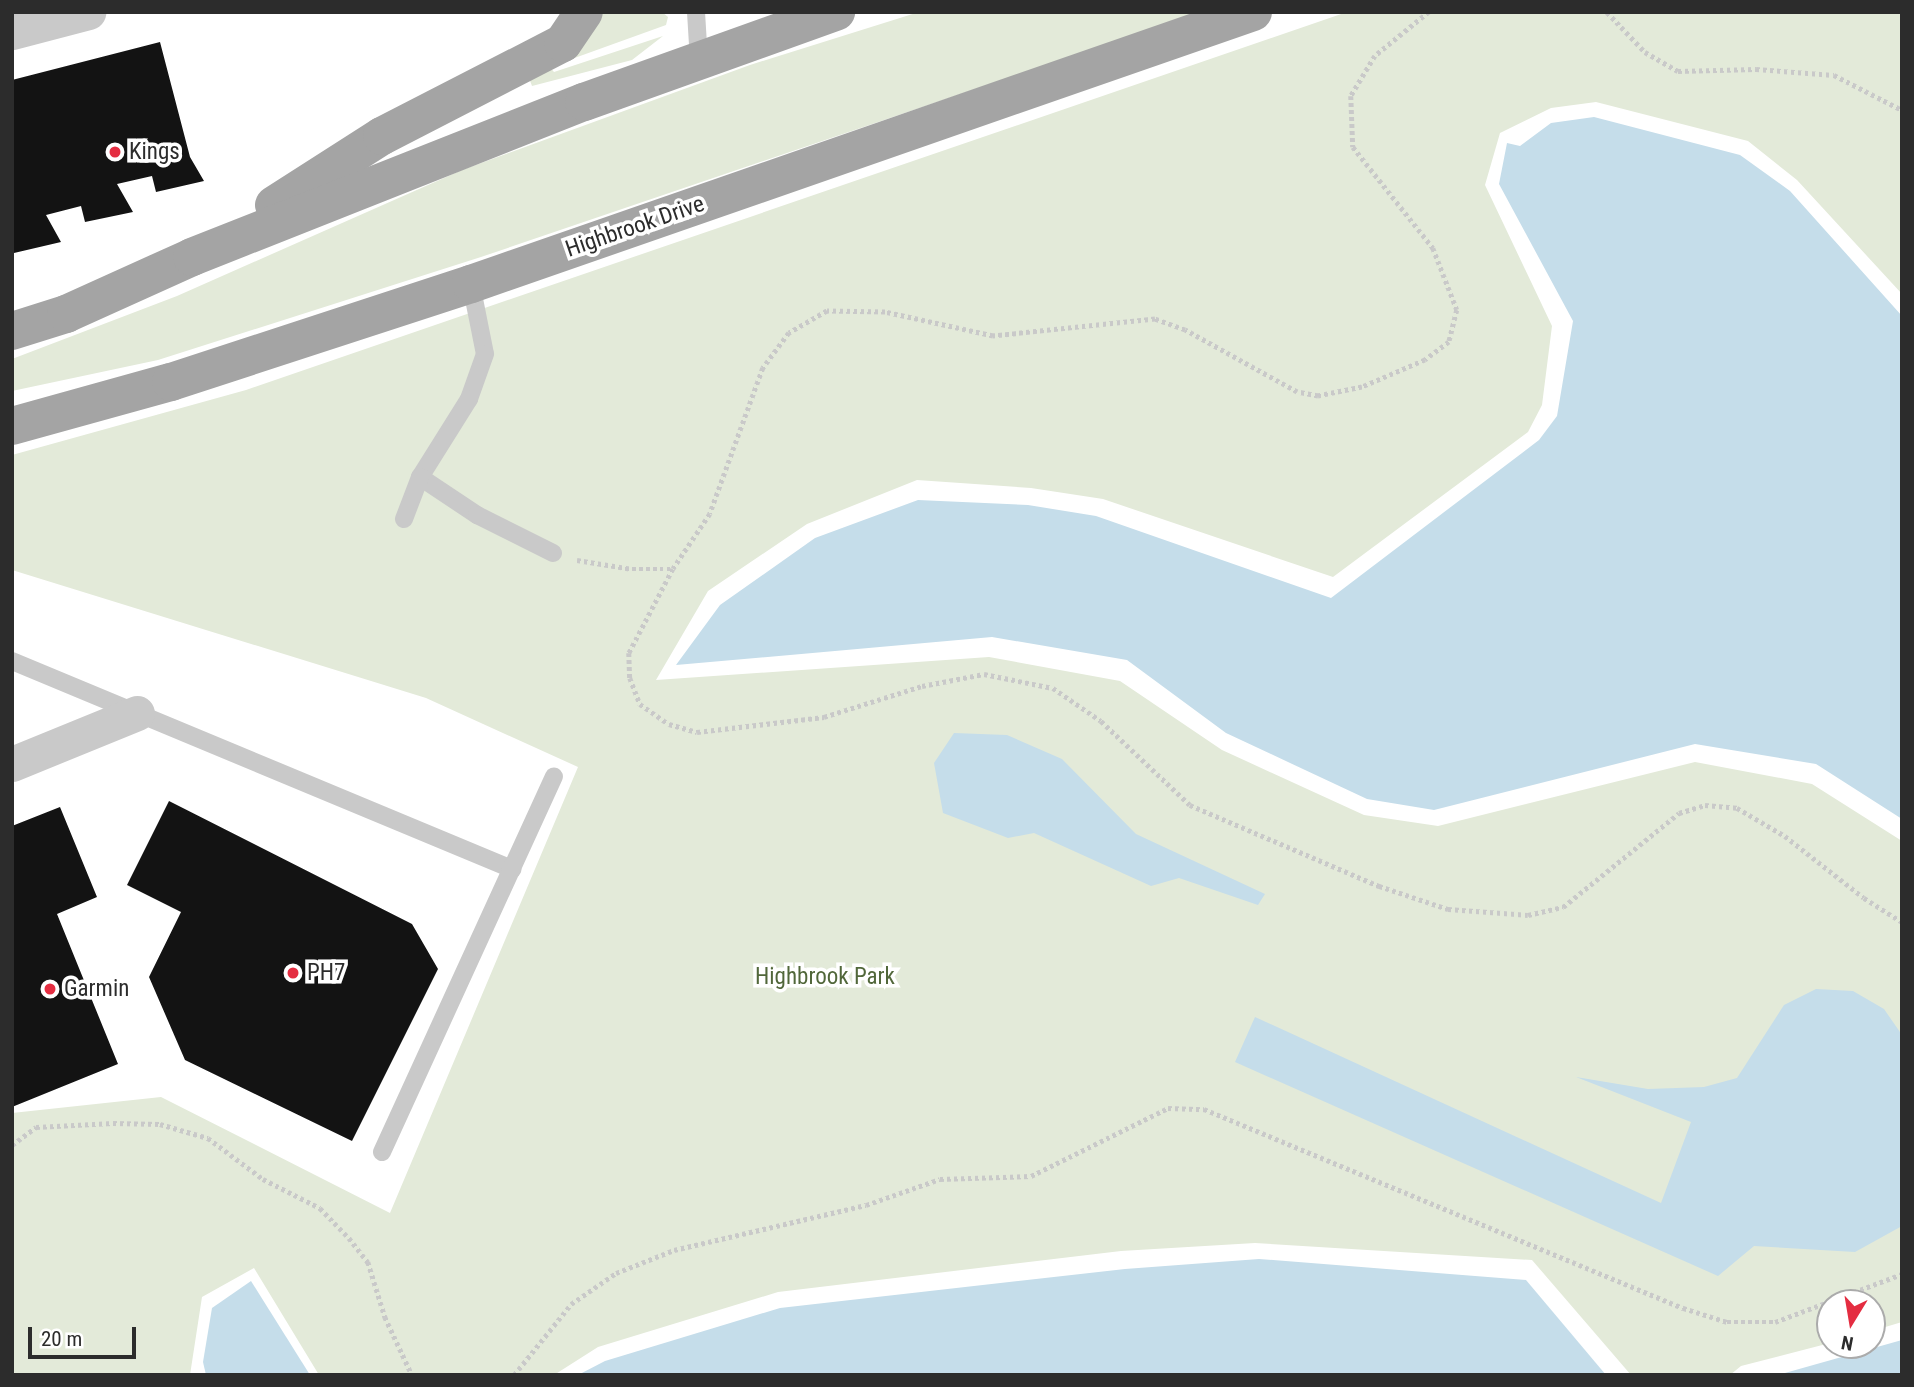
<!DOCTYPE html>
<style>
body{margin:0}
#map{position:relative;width:1914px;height:1387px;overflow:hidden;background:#fff;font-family:"Roboto Condensed",sans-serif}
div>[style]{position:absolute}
.green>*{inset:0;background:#e3ead9}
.water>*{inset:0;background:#c5ddea}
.building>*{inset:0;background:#131313}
.path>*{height:4.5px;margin-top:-2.25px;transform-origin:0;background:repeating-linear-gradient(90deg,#c9c9c9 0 3.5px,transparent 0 7px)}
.lane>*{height:18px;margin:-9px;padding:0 9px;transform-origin:9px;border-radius:9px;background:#c9c9c9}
.street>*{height:35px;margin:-17.5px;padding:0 17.5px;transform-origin:17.5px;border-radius:17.5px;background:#c9c9c9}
.primary>*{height:38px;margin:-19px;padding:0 19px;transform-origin:19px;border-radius:19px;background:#a4a4a4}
.dots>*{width:19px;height:19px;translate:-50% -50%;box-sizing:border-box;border:4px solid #fff;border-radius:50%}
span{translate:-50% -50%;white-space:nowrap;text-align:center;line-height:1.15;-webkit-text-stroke:7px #fff;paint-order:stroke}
.poi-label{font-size:23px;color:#2c2c2c}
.left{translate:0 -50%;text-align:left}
.street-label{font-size:23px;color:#2c2c2c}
.park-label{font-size:23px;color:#51673a}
.frame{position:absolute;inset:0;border:14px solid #2c2c2c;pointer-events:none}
.north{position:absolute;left:1816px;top:1289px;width:70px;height:70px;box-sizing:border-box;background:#fff;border:2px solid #ababab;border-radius:50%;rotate:191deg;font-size:19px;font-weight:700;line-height:28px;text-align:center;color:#2c2c2c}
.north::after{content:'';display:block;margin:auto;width:24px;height:32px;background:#e42d41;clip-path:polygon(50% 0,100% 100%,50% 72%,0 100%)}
.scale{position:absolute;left:28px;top:1327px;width:108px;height:32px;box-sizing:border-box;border:4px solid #2c2c2c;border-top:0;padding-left:9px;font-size:21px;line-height:24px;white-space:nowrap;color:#2c2c2c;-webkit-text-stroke:5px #fff;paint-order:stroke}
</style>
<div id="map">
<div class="green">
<div style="clip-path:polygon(603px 12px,662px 12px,668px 17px,666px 25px,569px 60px)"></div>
<div style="clip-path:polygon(919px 12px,1202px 12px,481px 257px,158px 360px,12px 391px,12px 359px,177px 296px,462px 170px,750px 65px)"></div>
<div style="clip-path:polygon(1347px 12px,1902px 12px,1902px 294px,1797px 180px,1748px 141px,1596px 102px,1551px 108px,1500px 133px,1485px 185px,1552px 326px,1542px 405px,1528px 432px,1333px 577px,1103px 499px,1031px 488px,917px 480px,807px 524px,708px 591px,656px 680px,989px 657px,1120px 681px,1222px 750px,1364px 815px,1438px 826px,1695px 762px,1812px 784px,1902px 841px,1902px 1322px,1872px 1331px,1872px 1303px,1830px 1303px,1830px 1343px,1741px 1366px,1730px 1375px,1631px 1375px,1532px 1260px,1255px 1243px,1121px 1251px,778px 1292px,598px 1347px,554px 1375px,319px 1375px,254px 1268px,202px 1297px,190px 1375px,12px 1375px,12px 1113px,161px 1097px,390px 1213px,578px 767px,426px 698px,12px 570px,12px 455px,246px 390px)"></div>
<div style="clip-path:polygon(663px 36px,632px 60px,532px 86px,529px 78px,549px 66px,554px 72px)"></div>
</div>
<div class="water">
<div style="clip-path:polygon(1594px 117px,1740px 155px,1790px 191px,1902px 316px,1902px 819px,1816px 764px,1695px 744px,1434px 810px,1367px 799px,1226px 733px,1127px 660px,992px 637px,676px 665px,720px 605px,815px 538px,918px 500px,1028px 505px,1096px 516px,1331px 598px,1539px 440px,1557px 416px,1573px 321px,1499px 184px,1507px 143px,1520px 146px,1551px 123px)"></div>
<div style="clip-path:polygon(954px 733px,1007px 735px,1062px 759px,1136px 834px,1265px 894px,1258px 905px,1179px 878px,1151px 886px,1034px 833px,1008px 838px,943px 813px,934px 763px)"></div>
<div style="clip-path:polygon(1816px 989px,1853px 991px,1884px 1009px,1902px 1035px,1902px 1226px,1855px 1252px,1754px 1246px,1718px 1276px,1235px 1062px,1255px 1017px,1661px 1203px,1691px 1122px,1576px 1077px,1648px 1089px,1704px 1087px,1737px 1078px,1784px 1005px)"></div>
<div style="clip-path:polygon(1259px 1259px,1526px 1280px,1606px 1375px,578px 1375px,605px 1361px,780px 1308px,1125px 1269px)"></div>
<div style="clip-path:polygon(251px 1281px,310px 1375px,206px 1375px,203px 1362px,212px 1308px)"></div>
<div style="clip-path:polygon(1902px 1340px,1902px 1375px,1778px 1375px,1792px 1371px)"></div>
</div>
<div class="building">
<div style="clip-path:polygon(160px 42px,190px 157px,204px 181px,156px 192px,152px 176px,117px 184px,133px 212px,85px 222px,81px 206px,46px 215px,61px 242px,14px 253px,12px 80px)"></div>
<div style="clip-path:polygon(169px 801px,412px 924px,438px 969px,352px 1141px,185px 1060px,149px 977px,181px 912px,127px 885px)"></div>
<div style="clip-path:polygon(60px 807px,97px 897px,57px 914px,118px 1064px,12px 1107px,12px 826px)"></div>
</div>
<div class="path">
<div style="left:1429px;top:12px;width:70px;rotate:140.8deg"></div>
<div style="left:1375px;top:56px;width:47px;rotate:121deg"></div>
<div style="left:1351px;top:96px;width:51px;rotate:87.8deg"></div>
<div style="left:1353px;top:147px;width:129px;rotate:51.6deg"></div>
<div style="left:1433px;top:248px;width:66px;rotate:68.8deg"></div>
<div style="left:1457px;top:310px;width:33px;rotate:104deg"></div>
<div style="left:1449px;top:342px;width:30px;rotate:143deg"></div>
<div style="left:1425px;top:360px;width:69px;rotate:156.8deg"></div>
<div style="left:1362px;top:387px;width:45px;rotate:168.4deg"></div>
<div style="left:1318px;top:396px;width:21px;rotate:-169deg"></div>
<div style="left:1297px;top:392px;width:128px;rotate:-151deg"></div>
<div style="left:1185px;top:330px;width:32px;rotate:-160deg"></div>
<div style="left:1155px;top:319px;width:163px;rotate:174deg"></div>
<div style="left:993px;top:336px;width:111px;rotate:-167.5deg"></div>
<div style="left:885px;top:312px;width:58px;rotate:-179deg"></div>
<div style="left:827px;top:311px;width:44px;rotate:149.9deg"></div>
<div style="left:789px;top:333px;width:44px;rotate:126.6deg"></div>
<div style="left:763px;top:368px;width:155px;rotate:110deg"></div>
<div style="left:710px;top:514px;width:66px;rotate:123.9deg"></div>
<div style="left:673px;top:569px;width:95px;rotate:117.6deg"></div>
<div style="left:629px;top:653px;width:25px;rotate:88deg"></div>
<div style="left:630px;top:678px;width:28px;rotate:69deg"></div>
<div style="left:640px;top:704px;width:35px;rotate:35deg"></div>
<div style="left:669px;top:724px;width:29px;rotate:16deg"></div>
<div style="left:697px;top:732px;width:128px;rotate:-6.7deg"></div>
<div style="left:824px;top:717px;width:103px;rotate:-17.6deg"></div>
<div style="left:922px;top:686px;width:63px;rotate:-11deg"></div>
<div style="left:984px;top:674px;width:70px;rotate:11.5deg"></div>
<div style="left:1053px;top:688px;width:58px;rotate:34.5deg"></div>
<div style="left:1101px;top:721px;width:122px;rotate:43.3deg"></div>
<div style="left:1190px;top:805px;width:206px;rotate:23.2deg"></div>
<div style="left:1379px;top:886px;width:73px;rotate:18.4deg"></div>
<div style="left:1448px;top:909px;width:80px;rotate:4.3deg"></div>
<div style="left:1528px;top:915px;width:36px;rotate:-13deg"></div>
<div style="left:1563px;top:907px;width:149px;rotate:-39deg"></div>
<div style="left:1679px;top:813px;width:27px;rotate:-17deg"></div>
<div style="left:1705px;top:805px;width:32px;rotate:5deg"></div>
<div style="left:1737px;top:808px;width:56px;rotate:30.3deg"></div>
<div style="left:1785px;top:836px;width:100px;rotate:38.1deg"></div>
<div style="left:1864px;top:898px;width:45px;rotate:32.3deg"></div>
<div style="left:1607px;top:12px;width:55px;rotate:46.5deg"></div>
<div style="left:1645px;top:52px;width:38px;rotate:30deg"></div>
<div style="left:1678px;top:71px;width:78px;rotate:-1.5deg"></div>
<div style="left:1756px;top:69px;width:78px;rotate:4.4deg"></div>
<div style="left:1834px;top:75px;width:76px;rotate:27.2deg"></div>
<div style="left:577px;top:560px;width:56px;rotate:9.3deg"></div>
<div style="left:632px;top:569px;width:41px"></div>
<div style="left:12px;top:1145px;width:30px;rotate:-37deg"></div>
<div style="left:36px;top:1127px;width:77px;rotate:-3deg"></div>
<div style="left:113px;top:1123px;width:47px;rotate:1.2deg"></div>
<div style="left:160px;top:1124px;width:50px;rotate:16.3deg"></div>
<div style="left:208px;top:1138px;width:69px;rotate:36.7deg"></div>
<div style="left:263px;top:1179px;width:64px;rotate:27deg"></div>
<div style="left:320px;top:1208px;width:42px;rotate:46deg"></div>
<div style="left:349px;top:1238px;width:31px;rotate:52deg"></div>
<div style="left:368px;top:1262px;width:58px;rotate:72.8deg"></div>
<div style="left:385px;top:1317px;width:64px;rotate:65deg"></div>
<div style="left:514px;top:1375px;width:91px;rotate:-51.2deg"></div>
<div style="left:571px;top:1304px;width:55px;rotate:-34.6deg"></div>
<div style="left:616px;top:1273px;width:62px;rotate:-21.6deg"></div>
<div style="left:674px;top:1250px;width:197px;rotate:-13.2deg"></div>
<div style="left:866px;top:1205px;width:78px;rotate:-19.4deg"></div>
<div style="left:940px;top:1179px;width:91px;rotate:-1.9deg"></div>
<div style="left:1031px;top:1176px;width:153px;rotate:-26.4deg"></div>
<div style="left:1168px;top:1108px;width:36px;rotate:2deg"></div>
<div style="left:1204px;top:1109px;width:519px;rotate:22.56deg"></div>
<div style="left:1683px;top:1308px;width:46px;rotate:17.7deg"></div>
<div style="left:1727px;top:1322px;width:48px"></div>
<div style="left:1775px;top:1322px;width:136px;rotate:-20.7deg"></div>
</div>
<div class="lane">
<div style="left:696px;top:12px;width:49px;rotate:86.5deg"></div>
<div style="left:471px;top:284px;width:71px;rotate:78.7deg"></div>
<div style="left:485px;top:354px;width:48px;rotate:109.6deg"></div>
<div style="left:469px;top:399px;width:92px;rotate:122.1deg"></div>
<div style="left:420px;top:477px;width:69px;rotate:33.7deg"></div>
<div style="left:477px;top:515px;width:85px;rotate:26.6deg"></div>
<div style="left:404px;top:519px;width:45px;rotate:-69.1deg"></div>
<div style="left:12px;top:661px;width:542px;rotate:22.59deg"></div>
<div style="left:382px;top:1152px;width:413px;rotate:-65.4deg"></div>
</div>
<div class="street">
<div style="left:12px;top:32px;width:79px;rotate:-14.7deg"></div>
<div style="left:12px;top:764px;width:135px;rotate:-22.2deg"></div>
</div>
<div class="primary">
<div style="left:274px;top:205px;width:128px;rotate:-32.6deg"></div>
<div style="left:382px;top:136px;width:203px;rotate:-27.2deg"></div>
<div style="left:563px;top:43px;width:37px;rotate:-56deg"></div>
<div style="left:12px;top:331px;width:57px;rotate:-17.5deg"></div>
<div style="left:66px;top:314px;width:138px;rotate:-24.3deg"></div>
<div style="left:192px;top:257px;width:422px;rotate:-21.6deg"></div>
<div style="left:584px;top:102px;width:268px;rotate:-19.7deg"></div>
<div style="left:12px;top:426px;width:165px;rotate:-15.5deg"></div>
<div style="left:171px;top:382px;width:316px;rotate:-18.1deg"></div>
<div style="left:471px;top:284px;width:828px;rotate:-19.18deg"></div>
</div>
<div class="dots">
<div style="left:115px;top:152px;background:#e42d41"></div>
<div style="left:293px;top:973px;background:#e42d41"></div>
<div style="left:50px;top:989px;background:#e42d41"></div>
</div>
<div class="poi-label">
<span class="left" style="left:129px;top:152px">Kings</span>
<span class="left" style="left:307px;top:973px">PH7</span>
<span class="left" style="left:64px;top:989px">Garmin</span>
</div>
<div class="street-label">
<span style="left:635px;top:227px;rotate:-19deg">Highbrook Drive</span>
</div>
<div class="park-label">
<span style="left:825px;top:977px">Highbrook Park</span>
</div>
<div class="frame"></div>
<div class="north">N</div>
<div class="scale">20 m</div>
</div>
